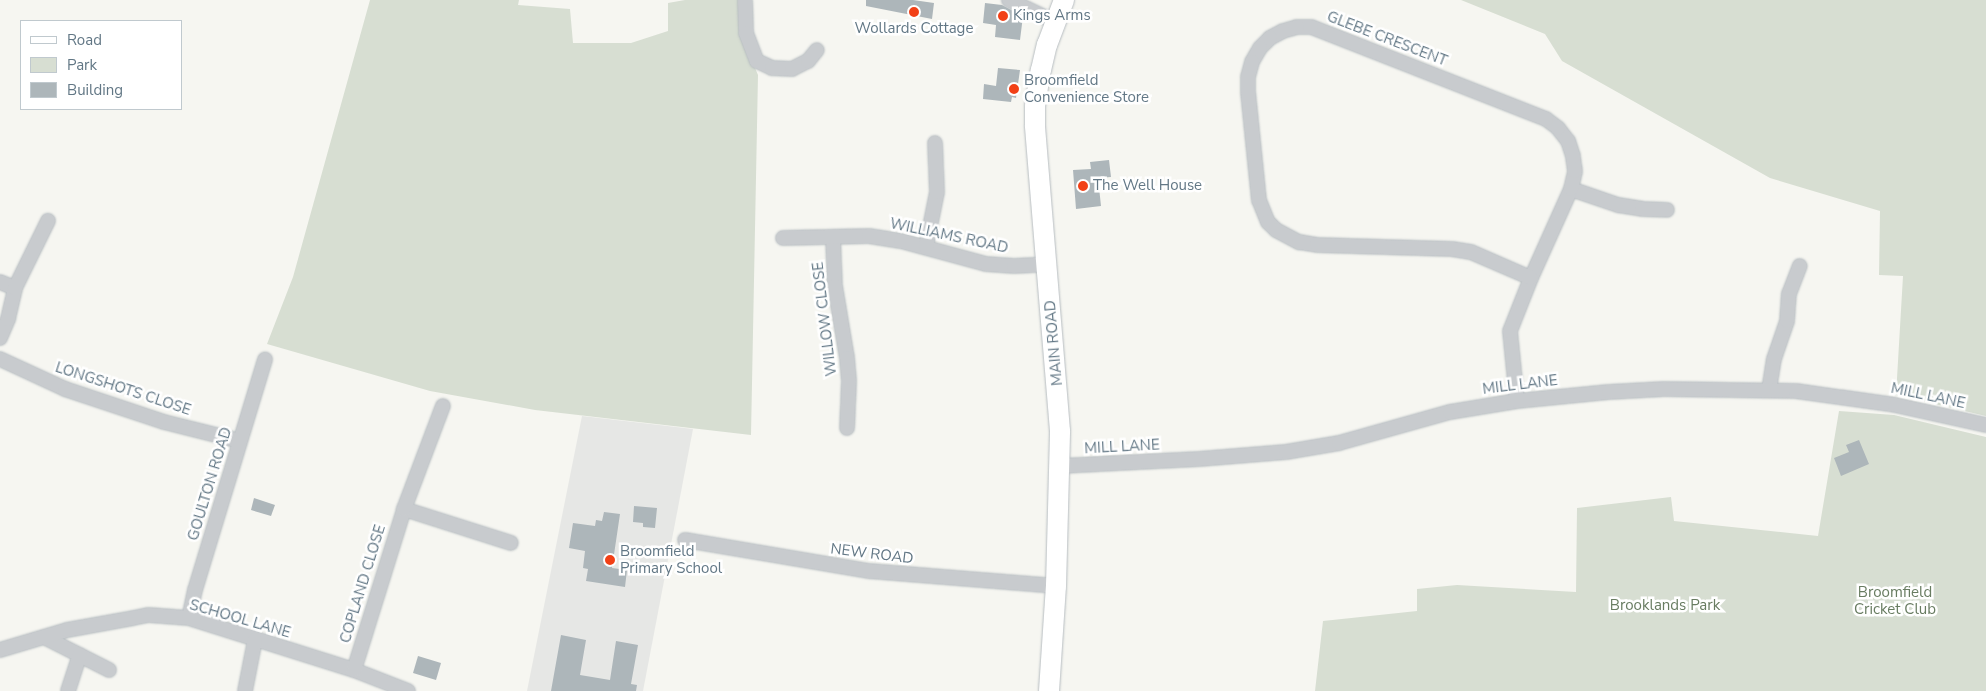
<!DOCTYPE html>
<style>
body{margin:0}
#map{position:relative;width:1986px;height:691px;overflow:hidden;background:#f6f6f1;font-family:"Nunito Sans",sans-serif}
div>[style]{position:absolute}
.built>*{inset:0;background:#e6e7e5}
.green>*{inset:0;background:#d7ded2}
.building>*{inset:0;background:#adb6ba}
.roads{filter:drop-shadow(0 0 1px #b7bdc1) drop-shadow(0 0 1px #b7bdc1)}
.minor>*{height:14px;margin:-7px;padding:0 7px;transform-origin:7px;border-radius:7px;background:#c8cbce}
.secondary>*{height:20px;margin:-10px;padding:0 10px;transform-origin:10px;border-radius:10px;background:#fff}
.dots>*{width:14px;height:14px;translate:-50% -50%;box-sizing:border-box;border:2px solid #fff;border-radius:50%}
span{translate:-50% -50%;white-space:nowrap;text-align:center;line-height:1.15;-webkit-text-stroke:5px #fff;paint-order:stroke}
.poi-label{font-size:15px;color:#627785}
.left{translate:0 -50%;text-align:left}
.street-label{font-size:15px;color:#627785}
.park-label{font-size:15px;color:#687c61}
.legend{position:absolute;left:20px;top:20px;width:162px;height:90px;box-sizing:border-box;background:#fff;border:1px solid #c0c9ce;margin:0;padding:6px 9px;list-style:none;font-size:15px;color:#627785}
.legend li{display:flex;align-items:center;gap:10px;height:25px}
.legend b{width:25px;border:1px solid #c0c9ce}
</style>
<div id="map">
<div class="built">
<div style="clip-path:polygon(582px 416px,693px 429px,643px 691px,527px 691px)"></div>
</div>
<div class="green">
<div style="clip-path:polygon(370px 0,519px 0,518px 5px,570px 9px,573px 43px,631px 43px,668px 31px,668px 3px,685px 0,742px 0,743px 39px,758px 75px,751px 435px,535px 410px,430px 391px,267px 344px,293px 277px)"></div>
<div style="clip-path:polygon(1461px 0,1986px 0,1986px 416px,1896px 395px,1903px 276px,1879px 275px,1880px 211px,1770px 178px,1562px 61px,1545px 34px)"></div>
<div style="clip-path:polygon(1839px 411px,1894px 415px,1986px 437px,1986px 691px,1315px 691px,1323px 621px,1417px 611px,1417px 589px,1457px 585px,1576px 592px,1577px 508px,1671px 497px,1674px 521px,1818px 536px)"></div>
</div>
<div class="building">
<div style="clip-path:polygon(866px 0,913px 0,934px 3px,932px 19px,866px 6px)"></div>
<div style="clip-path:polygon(985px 3px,1002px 5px,1023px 16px,1020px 40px,995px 37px,996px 25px,983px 23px)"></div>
<div style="clip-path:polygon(998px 68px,1020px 70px,1016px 98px,1012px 97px,1011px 102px,983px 99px,984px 84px,996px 86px)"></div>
<div style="clip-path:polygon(1109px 160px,1111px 177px,1098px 178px,1101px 206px,1076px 209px,1073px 170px,1091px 169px,1090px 162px)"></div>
<div style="clip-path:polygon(1859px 440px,1869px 464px,1841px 476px,1834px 458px,1849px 452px,1846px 445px)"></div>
<div style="clip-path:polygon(254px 498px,275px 505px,271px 516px,251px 510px)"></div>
<div style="clip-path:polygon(634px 506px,657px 508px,655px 528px,643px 527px,643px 523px,633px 522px)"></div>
<div style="clip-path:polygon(604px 512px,620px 514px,612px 568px,627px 570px,625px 587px,586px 581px,588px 569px,583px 568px,585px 551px,569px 548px,573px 523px,595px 526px,596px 520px,602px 521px)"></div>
<div style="clip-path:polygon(561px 635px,586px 640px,580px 675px,610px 680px,616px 641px,638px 645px,631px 684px,637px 685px,636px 691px,551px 691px)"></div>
<div style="clip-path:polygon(418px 656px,441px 663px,436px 680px,413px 673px)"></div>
</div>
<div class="roads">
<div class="minor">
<div style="left:745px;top:0;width:33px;rotate:88deg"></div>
<div style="left:746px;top:33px;width:30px;rotate:69deg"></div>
<div style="left:757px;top:61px;width:17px;rotate:25deg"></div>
<div style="left:772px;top:68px;width:20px;rotate:3deg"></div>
<div style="left:792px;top:69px;width:18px;rotate:-27deg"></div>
<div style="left:808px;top:61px;width:14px;rotate:-51deg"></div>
<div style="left:1009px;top:0;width:51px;rotate:25.6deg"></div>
<div style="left:1571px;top:189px;width:50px;rotate:18.8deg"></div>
<div style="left:1618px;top:205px;width:24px;rotate:9deg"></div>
<div style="left:1642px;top:209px;width:25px;rotate:2deg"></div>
<div style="left:833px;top:237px;width:49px;rotate:87.7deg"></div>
<div style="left:835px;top:286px;width:73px;rotate:80.5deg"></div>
<div style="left:847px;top:358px;width:23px;rotate:85deg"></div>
<div style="left:849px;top:381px;width:47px;rotate:92.4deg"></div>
<div style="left:783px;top:238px;width:86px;rotate:-1.3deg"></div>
<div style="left:869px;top:236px;width:32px;rotate:9deg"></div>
<div style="left:901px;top:241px;width:88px;rotate:15.1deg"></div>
<div style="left:986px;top:264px;width:28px;rotate:4deg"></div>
<div style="left:1014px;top:266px;width:34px;rotate:-3deg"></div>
<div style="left:926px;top:247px;width:56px;rotate:-78.7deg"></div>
<div style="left:937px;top:192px;width:49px;rotate:-92.3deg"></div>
<div style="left:0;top:282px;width:16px;rotate:22deg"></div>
<div style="left:0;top:338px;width:21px;rotate:-67deg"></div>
<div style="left:8px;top:319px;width:32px;rotate:-77deg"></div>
<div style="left:15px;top:288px;width:75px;rotate:-63.8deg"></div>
<div style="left:0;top:359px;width:72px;rotate:24.8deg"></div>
<div style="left:65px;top:389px;width:104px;rotate:18.4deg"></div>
<div style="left:164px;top:422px;width:78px;rotate:14deg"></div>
<div style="left:1769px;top:390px;width:31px;rotate:-81deg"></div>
<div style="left:1774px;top:359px;width:40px;rotate:-71.1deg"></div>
<div style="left:1787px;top:321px;width:27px;rotate:-86deg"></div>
<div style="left:1789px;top:294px;width:30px;rotate:-69deg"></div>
<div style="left:1517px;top:401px;width:70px;rotate:-95.7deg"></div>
<div style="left:1510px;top:331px;width:57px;rotate:-68.4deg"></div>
<div style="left:1531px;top:278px;width:98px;rotate:-65.8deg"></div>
<div style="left:1571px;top:189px;width:18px;rotate:-77deg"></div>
<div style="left:1575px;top:171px;width:15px;rotate:-98deg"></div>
<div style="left:1573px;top:156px;width:16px;rotate:-108deg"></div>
<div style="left:1568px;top:141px;width:16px;rotate:-128deg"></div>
<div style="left:1558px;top:128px;width:15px;rotate:-143deg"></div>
<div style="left:1546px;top:119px;width:252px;rotate:-158.6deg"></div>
<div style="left:1311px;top:27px;width:14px;rotate:180deg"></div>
<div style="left:1297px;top:27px;width:15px;rotate:164deg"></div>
<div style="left:1283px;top:31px;width:15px;rotate:152deg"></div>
<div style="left:1270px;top:38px;width:14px;rotate:135deg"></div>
<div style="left:1260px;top:48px;width:16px;rotate:120deg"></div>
<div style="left:1252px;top:62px;width:16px;rotate:105deg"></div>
<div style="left:1248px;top:77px;width:15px;rotate:90deg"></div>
<div style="left:1248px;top:92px;width:109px;rotate:84.2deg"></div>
<div style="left:1259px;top:200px;width:24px;rotate:68deg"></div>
<div style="left:1268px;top:222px;width:11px;rotate:45deg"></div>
<div style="left:1276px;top:230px;width:26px;rotate:28deg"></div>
<div style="left:1299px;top:242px;width:18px;rotate:9deg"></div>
<div style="left:1317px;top:245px;width:135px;rotate:1.7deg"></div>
<div style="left:1452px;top:249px;width:19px;rotate:9deg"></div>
<div style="left:1471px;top:252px;width:65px;rotate:23.4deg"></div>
<div style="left:1060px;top:466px;width:139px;rotate:-2.9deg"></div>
<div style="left:1199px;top:459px;width:87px;rotate:-4.6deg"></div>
<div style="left:1286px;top:452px;width:54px;rotate:-9.6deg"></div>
<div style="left:1339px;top:443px;width:115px;rotate:-15.6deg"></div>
<div style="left:1450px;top:412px;width:68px;rotate:-9.3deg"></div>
<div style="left:1517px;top:401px;width:92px;rotate:-5.6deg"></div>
<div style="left:1609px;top:392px;width:55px;rotate:-3.1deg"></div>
<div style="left:1664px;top:389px;width:132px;rotate:0.9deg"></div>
<div style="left:1796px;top:391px;width:100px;rotate:8deg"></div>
<div style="left:1895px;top:405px;width:93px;rotate:12.4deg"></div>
<div style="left:404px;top:509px;width:112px;rotate:17.6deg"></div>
<div style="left:685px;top:540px;width:187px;rotate:9.6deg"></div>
<div style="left:869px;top:571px;width:188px;rotate:4.6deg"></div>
<div style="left:189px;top:618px;width:29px;rotate:-78deg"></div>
<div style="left:195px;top:590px;width:241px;rotate:-73.1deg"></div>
<div style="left:44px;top:637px;width:73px;rotate:26.9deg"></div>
<div style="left:0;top:650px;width:70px;rotate:-16.6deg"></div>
<div style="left:67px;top:630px;width:67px;rotate:-10.3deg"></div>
<div style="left:133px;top:618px;width:16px;rotate:-11deg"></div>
<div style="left:149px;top:615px;width:40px;rotate:4.3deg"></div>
<div style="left:189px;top:618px;width:173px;rotate:17.5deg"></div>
<div style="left:354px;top:670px;width:58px;rotate:21.3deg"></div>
<div style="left:354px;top:670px;width:169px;rotate:-72.7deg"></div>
<div style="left:404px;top:509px;width:110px;rotate:-69.3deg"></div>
<div style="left:68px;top:691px;width:38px;rotate:-72deg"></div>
<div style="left:245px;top:691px;width:52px;rotate:-78.9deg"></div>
</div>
<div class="secondary">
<div style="left:1049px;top:691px;width:105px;rotate:-86.2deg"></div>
<div style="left:1056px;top:586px;width:155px;rotate:-88.5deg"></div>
<div style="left:1060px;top:431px;width:307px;rotate:-94.7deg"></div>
<div style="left:1035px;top:125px;width:19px;rotate:-90deg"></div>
<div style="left:1035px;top:106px;width:36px;rotate:-81deg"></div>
<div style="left:1041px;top:70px;width:26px;rotate:-77deg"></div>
<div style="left:1047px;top:45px;width:48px;rotate:-69.3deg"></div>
</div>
</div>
<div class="dots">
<div style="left:914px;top:12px;background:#f24016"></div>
<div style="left:1003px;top:16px;background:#f24016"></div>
<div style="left:1014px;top:89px;background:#f24016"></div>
<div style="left:1083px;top:186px;background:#f24016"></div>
<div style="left:610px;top:560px;background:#f24016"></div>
</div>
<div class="poi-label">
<span class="left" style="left:1013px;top:16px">Kings Arms</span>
<span style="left:914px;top:29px">Wollards Cottage</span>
<span class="left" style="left:1024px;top:89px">Broomfield<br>Convenience Store</span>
<span class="left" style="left:1093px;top:186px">The Well House</span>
<span class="left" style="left:620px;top:560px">Broomfield<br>Primary School</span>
</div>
<div class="street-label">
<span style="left:1387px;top:39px;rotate:21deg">GLEBE CRESCENT</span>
<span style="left:949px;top:236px;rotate:12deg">WILLIAMS ROAD</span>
<span style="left:825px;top:319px;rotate:-97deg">WILLOW CLOSE</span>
<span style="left:1054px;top:343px;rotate:-95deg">MAIN ROAD</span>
<span style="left:1520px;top:385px;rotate:-7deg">MILL LANE</span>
<span style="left:123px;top:389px;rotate:18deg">LONGSHOTS CLOSE</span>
<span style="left:1928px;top:396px;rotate:12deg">MILL LANE</span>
<span style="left:1122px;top:447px;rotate:-3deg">MILL LANE</span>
<span style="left:210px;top:484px;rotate:-73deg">GOULTON ROAD</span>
<span style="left:872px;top:554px;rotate:7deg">NEW ROAD</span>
<span style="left:363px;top:584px;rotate:-73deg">COPLAND CLOSE</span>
<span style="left:240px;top:619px;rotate:16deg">SCHOOL LANE</span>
</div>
<div class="park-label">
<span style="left:1895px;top:601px">Broomfield<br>Cricket Club</span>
<span style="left:1665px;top:606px">Brooklands Park</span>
</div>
<ul class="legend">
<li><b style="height:6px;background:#fff"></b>Road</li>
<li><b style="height:14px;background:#d7ded2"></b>Park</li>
<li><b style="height:14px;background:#adb6ba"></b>Building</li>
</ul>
</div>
